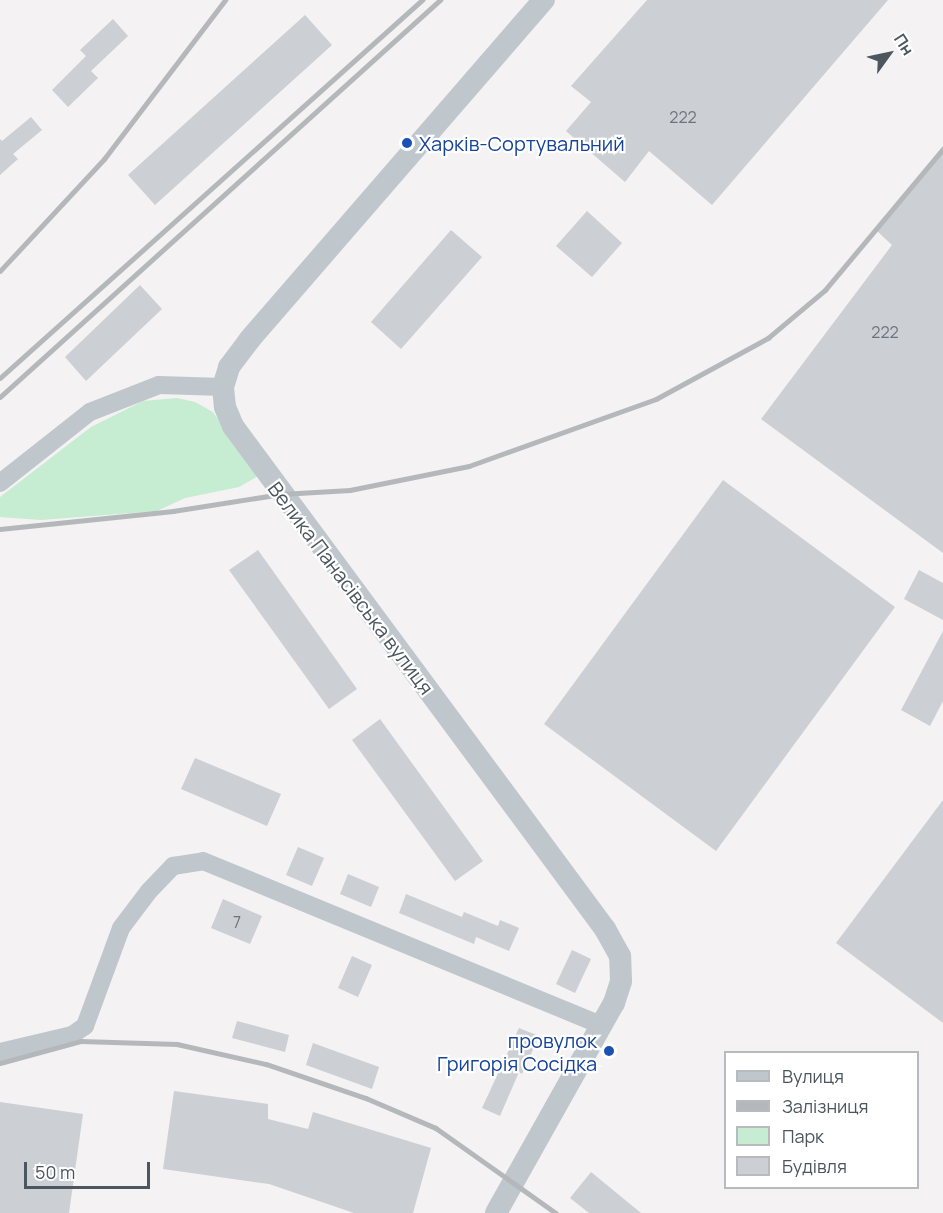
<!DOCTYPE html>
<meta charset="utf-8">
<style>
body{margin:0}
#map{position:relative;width:943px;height:1213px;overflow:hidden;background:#f4f2f2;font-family:Manrope,sans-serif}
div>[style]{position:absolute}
.green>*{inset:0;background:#c6ecd1}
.building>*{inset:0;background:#cccfd4}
.minor>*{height:18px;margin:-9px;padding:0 9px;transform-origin:9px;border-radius:9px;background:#bfc7cd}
.tertiary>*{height:22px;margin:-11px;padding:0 11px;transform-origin:11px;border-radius:11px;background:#bfc7cd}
.rail>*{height:4.5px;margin:-2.25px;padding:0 2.25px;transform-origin:2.25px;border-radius:2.25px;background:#b5b8bb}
.dots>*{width:16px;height:16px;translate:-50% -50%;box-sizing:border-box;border:3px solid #fff;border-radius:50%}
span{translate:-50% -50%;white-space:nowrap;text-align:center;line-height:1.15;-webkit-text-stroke:4.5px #fff;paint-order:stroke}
.number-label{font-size:16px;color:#6b747c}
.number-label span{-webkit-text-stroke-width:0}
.transit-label{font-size:20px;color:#164399}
.left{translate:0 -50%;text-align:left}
.right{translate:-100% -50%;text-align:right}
.street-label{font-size:20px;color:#4b565e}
.legend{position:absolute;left:724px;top:1051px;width:195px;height:138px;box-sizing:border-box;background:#fff;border:2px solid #b7bbbf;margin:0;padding:8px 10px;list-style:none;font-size:18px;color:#4b565e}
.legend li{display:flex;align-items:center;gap:12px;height:30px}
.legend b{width:30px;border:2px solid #b7bbbf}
.north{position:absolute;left:859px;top:24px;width:60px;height:60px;-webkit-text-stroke:4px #fff;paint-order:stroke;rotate:57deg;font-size:16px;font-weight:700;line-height:24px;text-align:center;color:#4b565e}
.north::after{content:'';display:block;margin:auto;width:21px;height:27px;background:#4b565e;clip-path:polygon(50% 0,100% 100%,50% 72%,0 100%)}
.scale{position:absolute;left:24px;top:1162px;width:126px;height:27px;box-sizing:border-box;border:3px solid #4b565e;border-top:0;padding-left:8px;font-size:18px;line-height:21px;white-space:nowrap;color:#4b565e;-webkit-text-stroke:4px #fff;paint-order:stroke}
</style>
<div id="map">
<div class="green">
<div style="clip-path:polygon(177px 398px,195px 402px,213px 412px,258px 476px,239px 487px,185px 498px,157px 511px,41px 520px,0 517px,0 497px,91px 427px,143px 401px)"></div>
</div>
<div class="building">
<div style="clip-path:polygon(647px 0,888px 0,712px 205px,649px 151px,625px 182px,566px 131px,591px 102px,571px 86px)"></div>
<div style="clip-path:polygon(305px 15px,332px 45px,155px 205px,128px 175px)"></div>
<div style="clip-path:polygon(113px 19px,128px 36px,91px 71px,98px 78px,68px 107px,52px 90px,86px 56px,80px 50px)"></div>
<div style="clip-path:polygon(31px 117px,42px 130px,13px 154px,18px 159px,0 175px,0 139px,2px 141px)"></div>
<div style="clip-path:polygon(943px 152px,943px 553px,761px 419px,892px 245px,877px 231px)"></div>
<div style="clip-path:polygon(587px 211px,622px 243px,592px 277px,556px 246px)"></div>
<div style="clip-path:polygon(451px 230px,482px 257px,401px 349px,371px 322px)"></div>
<div style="clip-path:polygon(140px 285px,162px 309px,86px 381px,65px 357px)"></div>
<div style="clip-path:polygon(723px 480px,895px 607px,716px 851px,544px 724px)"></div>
<div style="clip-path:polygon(258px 550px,357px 689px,329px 709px,229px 570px)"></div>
<div style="clip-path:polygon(919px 570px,943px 583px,943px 620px,904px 599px)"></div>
<div style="clip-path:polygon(943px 631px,943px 701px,930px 726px,901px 710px)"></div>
<div style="clip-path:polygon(380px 719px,483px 861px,455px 881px,352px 740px)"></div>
<div style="clip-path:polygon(195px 758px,281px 794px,267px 826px,181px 789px)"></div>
<div style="clip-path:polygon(943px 800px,943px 1023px,836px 943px)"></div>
<div style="clip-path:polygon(298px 847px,324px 858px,312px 886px,286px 875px)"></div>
<div style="clip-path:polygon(348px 874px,379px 887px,371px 907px,340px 894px)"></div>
<div style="clip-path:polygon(406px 894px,462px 917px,464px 912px,498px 926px,500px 920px,519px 928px,509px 951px,476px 937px,474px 944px,399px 913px)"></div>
<div style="clip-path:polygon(223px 899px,262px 916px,250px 944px,211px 928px)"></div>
<div style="clip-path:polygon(572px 950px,591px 959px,575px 993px,556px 984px)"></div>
<div style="clip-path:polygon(352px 956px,372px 965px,358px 997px,338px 988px)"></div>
<div style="clip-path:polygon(237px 1021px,289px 1035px,285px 1052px,232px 1038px)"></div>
<div style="clip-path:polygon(519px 1028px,539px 1036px,522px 1074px,519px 1072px,500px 1116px,482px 1108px)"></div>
<div style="clip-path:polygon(313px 1043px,379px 1067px,372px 1089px,306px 1065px)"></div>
<div style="clip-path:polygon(174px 1091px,268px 1104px,268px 1119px,308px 1129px,313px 1112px,431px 1148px,413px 1213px,354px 1213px,269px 1184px,163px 1169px)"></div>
<div style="clip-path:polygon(0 1102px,83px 1114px,69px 1213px,0 1213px)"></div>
<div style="clip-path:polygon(591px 1172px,641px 1213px,589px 1213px,570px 1198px)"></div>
</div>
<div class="minor">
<div style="left:0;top:483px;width:115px;rotate:-38.3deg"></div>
<div style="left:90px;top:412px;width:74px;rotate:-21.4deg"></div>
<div style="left:159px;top:385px;width:64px;rotate:1.8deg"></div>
<div style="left:0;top:1052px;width:74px;rotate:-13.3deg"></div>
<div style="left:72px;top:1035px;width:16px;rotate:-35deg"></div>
<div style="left:85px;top:1026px;width:104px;rotate:-69.8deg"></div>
<div style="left:121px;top:928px;width:46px;rotate:-52.9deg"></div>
<div style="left:149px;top:891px;width:35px;rotate:-46deg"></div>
<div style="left:173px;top:866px;width:30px;rotate:-9deg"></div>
<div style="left:203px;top:861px;width:430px;rotate:22.4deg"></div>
</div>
<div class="tertiary">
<div style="left:496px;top:1213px;width:241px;rotate:-60.7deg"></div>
<div style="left:614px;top:1003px;width:23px;rotate:-72deg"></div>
<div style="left:621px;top:981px;width:25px;rotate:-92deg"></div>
<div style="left:620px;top:956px;width:31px;rotate:-119deg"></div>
<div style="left:605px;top:929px;width:626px;rotate:-126.49deg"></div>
<div style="left:233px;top:426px;width:21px;rotate:-113deg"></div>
<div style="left:225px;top:407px;width:20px;rotate:-96deg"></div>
<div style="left:223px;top:387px;width:21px;rotate:-73deg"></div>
<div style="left:229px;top:367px;width:35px;rotate:-53deg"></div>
<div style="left:250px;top:339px;width:449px;rotate:-49.1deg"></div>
</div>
<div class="rail">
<div style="left:0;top:271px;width:153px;rotate:-47.1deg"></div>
<div style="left:104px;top:159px;width:200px;rotate:-52.7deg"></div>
<div style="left:0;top:378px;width:567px;rotate:-41.85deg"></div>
<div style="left:0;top:397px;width:593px;rotate:-42.06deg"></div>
<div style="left:0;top:529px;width:174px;rotate:-5.9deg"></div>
<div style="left:173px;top:511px;width:109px;rotate:-8.9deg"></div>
<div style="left:281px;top:494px;width:69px;rotate:-3.3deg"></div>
<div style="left:350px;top:490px;width:121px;rotate:-11.4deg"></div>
<div style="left:469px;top:466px;width:199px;rotate:-19.7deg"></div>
<div style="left:656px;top:399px;width:128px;rotate:-28.6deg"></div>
<div style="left:768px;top:338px;width:75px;rotate:-40.1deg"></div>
<div style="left:825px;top:290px;width:184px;rotate:-50.1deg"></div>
<div style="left:0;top:1063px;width:84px;rotate:-15.2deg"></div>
<div style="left:81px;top:1041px;width:96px;rotate:1.8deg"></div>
<div style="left:177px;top:1044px;width:91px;rotate:12.7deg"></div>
<div style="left:266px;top:1064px;width:106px;rotate:18.8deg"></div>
<div style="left:366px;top:1098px;width:76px;rotate:23.2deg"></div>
<div style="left:436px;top:1128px;width:147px;rotate:35.3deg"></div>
</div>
<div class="dots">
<div style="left:407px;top:143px;background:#1a4fb4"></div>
<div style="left:609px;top:1051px;background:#1a4fb4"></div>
</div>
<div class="number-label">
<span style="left:683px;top:117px">222</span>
<span style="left:885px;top:332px">222</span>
<span style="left:237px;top:922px">7</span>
</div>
<div class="transit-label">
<span class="left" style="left:419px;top:143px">Харків-Сортувальний</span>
<span class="right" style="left:597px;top:1052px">провулок<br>Григорія Сосідка</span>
</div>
<div class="street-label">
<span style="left:351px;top:588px;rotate:53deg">Велика Панасівська вулиця</span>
</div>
<ul class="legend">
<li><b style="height:8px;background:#bfc7cd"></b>Вулиця</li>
<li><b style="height:8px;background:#b5b8bb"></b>Залізниця</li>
<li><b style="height:16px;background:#c6ecd1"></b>Парк</li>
<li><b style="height:16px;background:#cccfd4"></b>Будівля</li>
</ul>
<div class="north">Пн</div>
<div class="scale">50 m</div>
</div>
